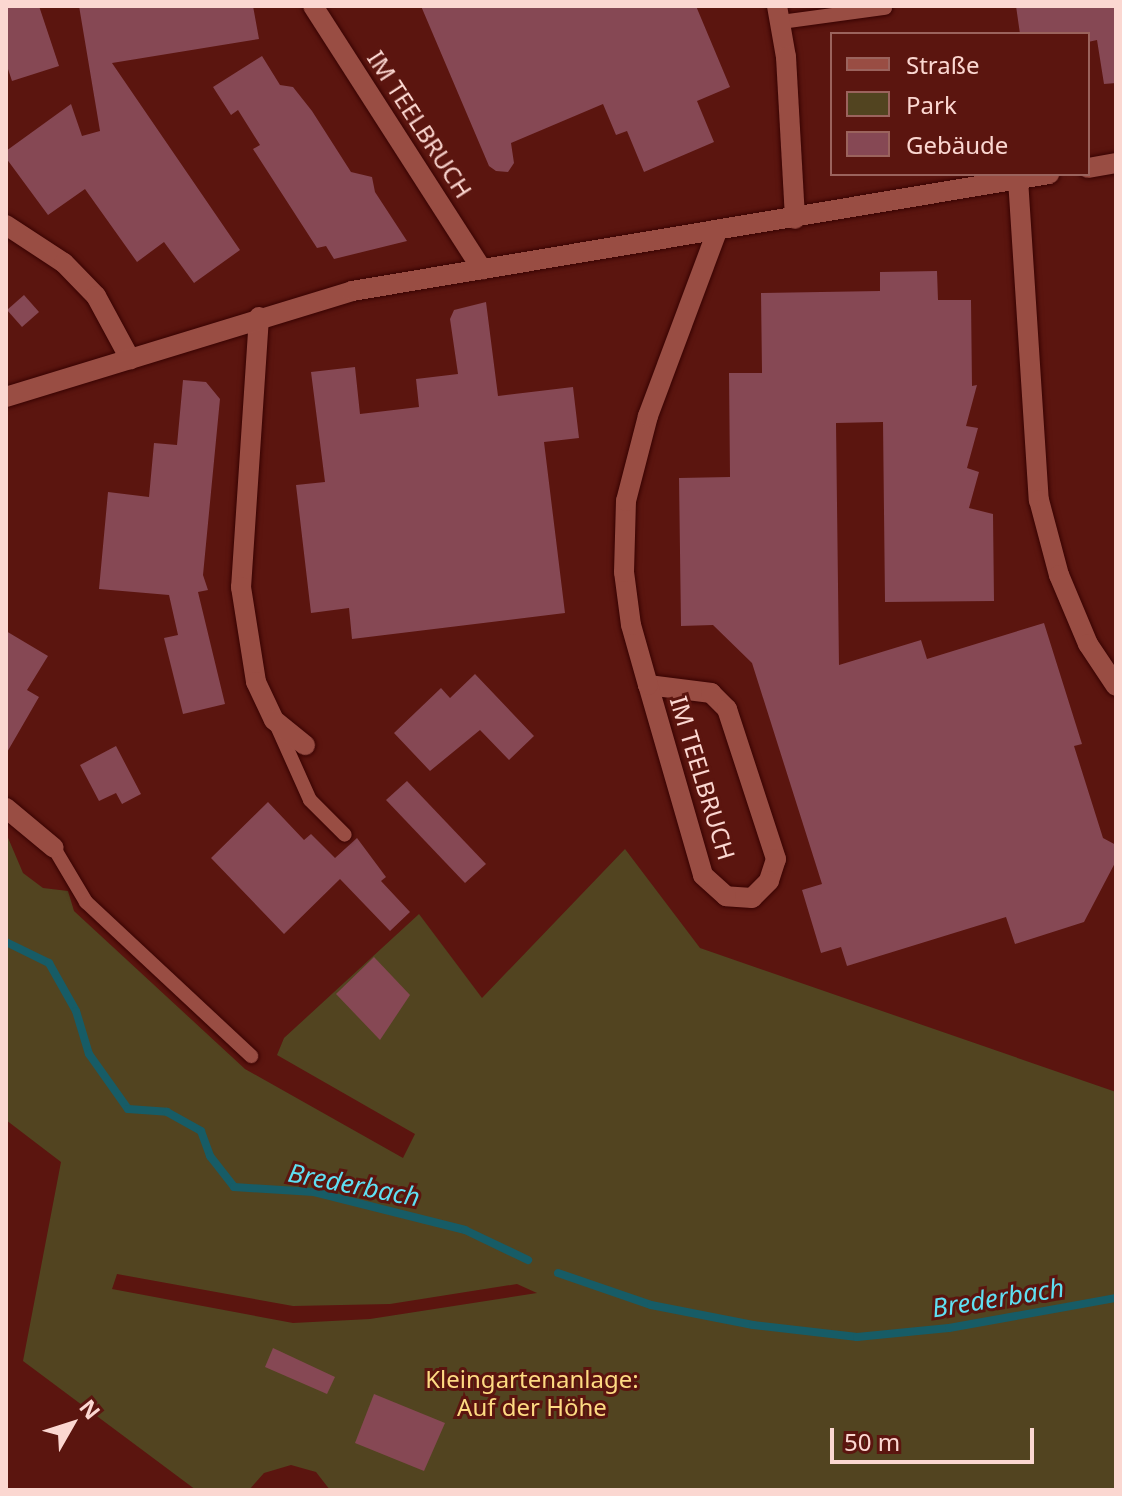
<!DOCTYPE html>
<meta charset="utf-8">
<style>
body{margin:0}
#map{position:relative;width:1122px;height:1496px;overflow:hidden;background:#5b150f;font-family:"Noto Sans",sans-serif}
div>[style]{position:absolute}
.green>*{inset:0;background:#524420}
.stream>*{height:8px;margin:-4px;padding:0 4px;transform-origin:4px;border-radius:4px;background:#175c66}
.building>*{inset:0;background:#864854}
.roads{filter:drop-shadow(0 0 2px #370302) drop-shadow(0 0 2px #370302)}
.lane>*{height:14px;margin:-7px;padding:0 7px;transform-origin:7px;border-radius:7px;background:#994d43}
.street>*{height:20px;margin:-10px;padding:0 10px;transform-origin:10px;border-radius:10px;background:#994d43}
.secondary>*{height:20px;margin:-10px;padding:0 10px;transform-origin:10px;border-radius:10px;background:#994d43}
span{translate:-50% -50%;white-space:nowrap;text-align:center;line-height:1.15;-webkit-text-stroke:6px #5b150f;paint-order:stroke}
.street-label{font-size:24px;color:#fbd7d1}
.park-label{font-size:24px;color:#fdda82}
.water-label{font-size:26px;color:#5fdff2;font-style:italic}
.frame{position:absolute;inset:0;border:8px solid #fbd7d1;pointer-events:none}
.legend{position:absolute;left:830px;top:32px;width:260px;height:144px;box-sizing:border-box;background:#5b150f;border:2px solid #9b635d;margin:0;padding:10px 14px;list-style:none;font-size:24px;color:#fbd7d1}
.legend li{display:flex;align-items:center;gap:16px;height:40px}
.legend b{width:40px;border:2px solid #9b635d}
.north{position:absolute;left:32px;top:1384px;width:80px;height:80px;-webkit-text-stroke:6px #5b150f;paint-order:stroke;rotate:51deg;font-size:22px;font-weight:700;line-height:32px;text-align:center;color:#fbd7d1}
.north::after{content:'';display:block;margin:auto;width:28px;height:36px;background:#fbd7d1;clip-path:polygon(50% 0,100% 100%,50% 72%,0 100%)}
.scale{position:absolute;left:830px;top:1428px;width:204px;height:36px;box-sizing:border-box;border:4px solid #fbd7d1;border-top:0;padding-left:10px;font-size:24px;line-height:28px;white-space:nowrap;color:#fbd7d1;-webkit-text-stroke:6px #5b150f;paint-order:stroke}
</style>
<div id="map">
<div class="green">
<div style="clip-path:polygon(evenodd,6px 833px,23px 873px,43px 888px,68px 891px,74px 911px,245px 1069px,403px 1158px,415px 1134px,277px 1055px,284px 1038px,419px 914px,482px 998px,625px 849px,700px 948px,1116px 1092px,1116px 1490px,330px 1490px,316px 1472px,291px 1465px,264px 1473px,249px 1490px,196px 1490px,23px 1361px,61px 1162px,6px 1120px,6px 833px,117px 1274px,293px 1306px,390px 1304px,517px 1284px,537px 1293px,370px 1319px,293px 1323px,112px 1289px,117px 1274px)"></div>
</div>
<div class="stream">
<div style="left:6px;top:942px;width:48px;rotate:26deg"></div>
<div style="left:49px;top:963px;width:55px;rotate:60.6deg"></div>
<div style="left:76px;top:1011px;width:45px;rotate:73.2deg"></div>
<div style="left:89px;top:1054px;width:67px;rotate:54.7deg"></div>
<div style="left:128px;top:1109px;width:39px;rotate:4deg"></div>
<div style="left:167px;top:1112px;width:39px;rotate:29deg"></div>
<div style="left:201px;top:1131px;width:27px;rotate:70deg"></div>
<div style="left:210px;top:1156px;width:39px;rotate:52deg"></div>
<div style="left:234px;top:1187px;width:80px;rotate:3.6deg"></div>
<div style="left:314px;top:1192px;width:156px;rotate:14.1deg"></div>
<div style="left:465px;top:1230px;width:70px;rotate:25.5deg"></div>
<div style="left:558px;top:1273px;width:98px;rotate:19deg"></div>
<div style="left:651px;top:1305px;width:104px;rotate:11.1deg"></div>
<div style="left:753px;top:1325px;width:105px;rotate:6.6deg"></div>
<div style="left:857px;top:1337px;width:92px;rotate:-5.6deg"></div>
<div style="left:949px;top:1328px;width:170px;rotate:-10.2deg"></div>
</div>
<div class="building">
<div style="clip-path:polygon(6px 6px,39px 6px,59px 66px,12px 81px,6px 63px)"></div>
<div style="clip-path:polygon(79px 6px,253px 6px,259px 39px,112px 63px,240px 250px,194px 283px,164px 242px,137px 262px,85px 189px,48px 215px,6px 158px,6px 151px,71px 104px,82px 136px,100px 131px)"></div>
<div style="clip-path:polygon(421px 6px,696px 6px,730px 87px,697px 101px,714px 142px,644px 172px,627px 131px,616px 135px,603px 104px,511px 143px,514px 163px,508px 172px,496px 171px,489px 166px)"></div>
<div style="clip-path:polygon(1016px 6px,1116px 6px,1116px 83px,1104px 84px,1097px 40px,1088px 42px,1088px 34px,1020px 34px)"></div>
<div style="clip-path:polygon(262px 56px,280px 85px,293px 87px,312px 111px,351px 172px,372px 177px,375px 192px,407px 241px,334px 259px,326px 246px,317px 248px,253px 149px,260px 145px,238px 110px,231px 115px,213px 87px)"></div>
<div style="clip-path:polygon(937px 271px,938px 300px,971px 300px,972px 386px,977px 385px,966px 426px,978px 428px,967px 468px,979px 472px,969px 508px,993px 514px,994px 601px,885px 602px,883px 422px,836px 423px,839px 665px,921px 640px,927px 659px,1044px 623px,1082px 744px,1074px 746px,1103px 838px,1116px 845px,1116px 861px,1084px 922px,1015px 944px,1006px 917px,847px 966px,841px 947px,821px 953px,802px 890px,822px 884px,752px 663px,713px 625px,681px 626px,679px 478px,730px 477px,729px 373px,762px 373px,761px 293px,880px 291px,880px 272px)"></div>
<div style="clip-path:polygon(24px 295px,39px 312px,22px 327px,7px 310px)"></div>
<div style="clip-path:polygon(486px 302px,498px 396px,573px 387px,579px 438px,544px 442px,565px 613px,352px 639px,349px 608px,311px 613px,296px 485px,325px 482px,311px 372px,355px 367px,360px 414px,419px 407px,416px 379px,458px 374px,450px 319px,454px 310px)"></div>
<div style="clip-path:polygon(183px 380px,206px 382px,220px 399px,203px 575px,208px 590px,198px 592px,225px 704px,183px 714px,164px 638px,178px 635px,169px 595px,99px 589px,108px 492px,149px 497px,154px 443px,177px 445px)"></div>
<div style="clip-path:polygon(6px 631px,48px 656px,27px 690px,39px 697px,6px 754px)"></div>
<div style="clip-path:polygon(475px 674px,534px 736px,509px 760px,480px 730px,430px 771px,394px 733px,441px 688px,450px 698px)"></div>
<div style="clip-path:polygon(116px 746px,141px 794px,122px 804px,116px 793px,99px 801px,80px 765px)"></div>
<div style="clip-path:polygon(407px 781px,486px 864px,465px 883px,386px 800px)"></div>
<div style="clip-path:polygon(268px 802px,304px 840px,311px 834px,335px 858px,357px 838px,386px 877px,381px 881px,410px 912px,390px 931px,340px 879px,284px 934px,211px 858px)"></div>
<div style="clip-path:polygon(374px 957px,410px 995px,380px 1040px,336px 994px)"></div>
<div style="clip-path:polygon(273px 1348px,335px 1377px,327px 1394px,265px 1367px)"></div>
<div style="clip-path:polygon(374px 1394px,445px 1423px,424px 1471px,355px 1443px)"></div>
</div>
<div class="roads">
<div class="lane">
<div style="left:781px;top:22px;width:105px;rotate:-7.7deg"></div>
<div style="left:276px;top:724px;width:83px;rotate:65.9deg"></div>
<div style="left:310px;top:800px;width:49px;rotate:45deg"></div>
<div style="left:54px;top:848px;width:63px;rotate:59.3deg"></div>
<div style="left:86px;top:902px;width:226px;rotate:43deg"></div>
</div>
<div class="street">
<div style="left:313px;top:6px;width:313px;rotate:57.3deg"></div>
<div style="left:777px;top:6px;width:52px;rotate:80deg"></div>
<div style="left:786px;top:57px;width:162px;rotate:86.8deg"></div>
<div style="left:1018px;top:179px;width:322px;rotate:86.3deg"></div>
<div style="left:1039px;top:500px;width:78px;rotate:75.1deg"></div>
<div style="left:1059px;top:575px;width:75px;rotate:67.2deg"></div>
<div style="left:1088px;top:644px;width:50px;rotate:56.3deg"></div>
<div style="left:6px;top:225px;width:69px;rotate:33.2deg"></div>
<div style="left:64px;top:263px;width:46px;rotate:45.9deg"></div>
<div style="left:96px;top:296px;width:72px;rotate:61.6deg"></div>
<div style="left:259px;top:317px;width:271px;rotate:93.8deg"></div>
<div style="left:241px;top:587px;width:96px;rotate:81deg"></div>
<div style="left:256px;top:682px;width:42px;rotate:64.7deg"></div>
<div style="left:274px;top:720px;width:40px;rotate:39deg"></div>
<div style="left:648px;top:685px;width:64px;rotate:7.2deg"></div>
<div style="left:711px;top:693px;width:23px;rotate:45deg"></div>
<div style="left:727px;top:709px;width:158px;rotate:71.9deg"></div>
<div style="left:776px;top:859px;width:23px;rotate:108deg"></div>
<div style="left:769px;top:881px;width:24px;rotate:135deg"></div>
<div style="left:752px;top:898px;width:26px;rotate:-176deg"></div>
<div style="left:726px;top:896px;width:31px;rotate:-138deg"></div>
<div style="left:703px;top:875px;width:198px;rotate:-106.1deg"></div>
<div style="left:648px;top:685px;width:62px;rotate:-105.8deg"></div>
<div style="left:631px;top:625px;width:53px;rotate:-97.5deg"></div>
<div style="left:624px;top:572px;width:71px;rotate:-88.4deg"></div>
<div style="left:626px;top:501px;width:88px;rotate:-75.5deg"></div>
<div style="left:648px;top:416px;width:197px;rotate:-69.5deg"></div>
<div style="left:6px;top:808px;width:62px;rotate:39.8deg"></div>
</div>
<div class="secondary">
<div style="left:1088px;top:168px;width:28px;rotate:-10deg"></div>
<div style="left:6px;top:397px;width:362px;rotate:-17deg"></div>
<div style="left:352px;top:291px;width:707px;rotate:-9.53deg"></div>
</div>
</div>
<div class="street-label">
<span style="left:420px;top:124px;rotate:57deg">IM TEELBRUCH</span>
<span style="left:703px;top:778px;rotate:73deg">IM TEELBRUCH</span>
</div>
<div class="park-label">
<span style="left:532px;top:1393px">Kleingartenanlage:<br>Auf der Höhe</span>
</div>
<div class="water-label">
<span style="left:354px;top:1185px;rotate:11deg">Brederbach</span>
<span style="left:998px;top:1298px;rotate:-9deg">Brederbach</span>
</div>
<div class="frame"></div>
<ul class="legend">
<li><b style="height:10px;background:#994d43"></b>Straße</li>
<li><b style="height:22px;background:#524420"></b>Park</li>
<li><b style="height:22px;background:#864854"></b>Gebäude</li>
</ul>
<div class="north">N</div>
<div class="scale">50 m</div>
</div>
